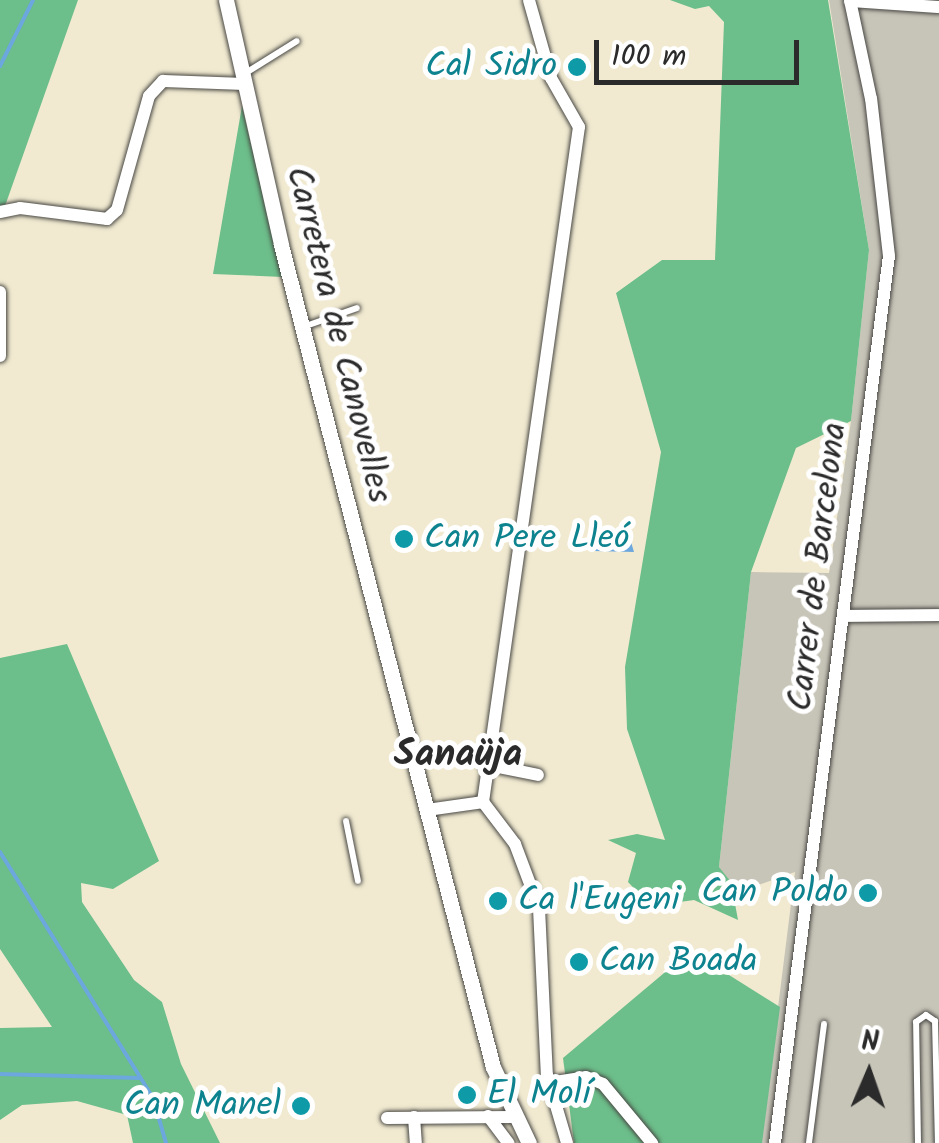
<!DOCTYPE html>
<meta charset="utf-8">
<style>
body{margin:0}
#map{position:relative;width:939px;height:1143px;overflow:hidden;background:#f1ead1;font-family:Kalam,sans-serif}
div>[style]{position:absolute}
.industrial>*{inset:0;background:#c7c4b8}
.forest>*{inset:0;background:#6cbe8a}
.water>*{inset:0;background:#6ca7dd}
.stream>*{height:4px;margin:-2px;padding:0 2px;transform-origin:2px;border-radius:2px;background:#6ca7dd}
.roads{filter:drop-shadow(0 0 2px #494844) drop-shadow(0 0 2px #494844)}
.service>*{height:6px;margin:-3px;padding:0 3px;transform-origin:3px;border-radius:3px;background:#fff}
.minor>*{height:12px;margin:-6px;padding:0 6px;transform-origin:6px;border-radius:6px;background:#fff}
.tertiary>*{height:15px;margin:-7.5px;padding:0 7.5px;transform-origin:7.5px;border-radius:7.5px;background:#fff}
.dots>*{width:28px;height:28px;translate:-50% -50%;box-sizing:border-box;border:5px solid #fff;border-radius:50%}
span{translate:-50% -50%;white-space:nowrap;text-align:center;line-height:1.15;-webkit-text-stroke:10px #fff;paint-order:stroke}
.culture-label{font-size:35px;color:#0d838f}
.right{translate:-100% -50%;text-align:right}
.left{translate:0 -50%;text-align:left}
.street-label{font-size:35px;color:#2b2b2b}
.neighbourhood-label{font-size:38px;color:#2b2b2b;font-weight:700}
.north{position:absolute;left:819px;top:1023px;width:100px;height:100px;-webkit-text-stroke:8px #fff;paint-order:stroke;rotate:2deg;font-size:28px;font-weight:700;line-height:40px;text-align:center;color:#2b2b2b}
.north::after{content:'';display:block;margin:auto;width:35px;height:45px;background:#2b2b2b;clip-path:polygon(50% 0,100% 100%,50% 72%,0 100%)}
.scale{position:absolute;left:594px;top:40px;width:205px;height:45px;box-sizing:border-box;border:5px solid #2b2b2b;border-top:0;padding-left:12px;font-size:30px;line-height:35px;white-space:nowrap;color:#2b2b2b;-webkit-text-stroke:8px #fff;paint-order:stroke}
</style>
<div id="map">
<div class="industrial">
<div style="clip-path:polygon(829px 0,939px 0,939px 1143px,761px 1143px,795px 872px,733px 894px,719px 867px,751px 572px,829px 573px,851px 421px,869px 250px)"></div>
</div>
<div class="forest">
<div style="clip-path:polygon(0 0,78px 0,5px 206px,0 206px)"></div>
<div style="clip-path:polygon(670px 0,828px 0,869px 250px,851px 421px,796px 448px,751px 572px,719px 867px,731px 882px,738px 920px,694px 900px,651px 906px,628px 882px,636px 853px,608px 840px,637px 834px,665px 840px,627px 729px,625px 667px,661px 452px,616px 293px,662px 260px,715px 260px,724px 22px,709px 6px,695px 9px)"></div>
<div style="clip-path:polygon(242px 106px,283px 277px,213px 274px)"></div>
<div style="clip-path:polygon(67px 644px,159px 861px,113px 889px,81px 883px,82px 902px,134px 980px,162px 1002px,181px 1064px,220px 1143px,133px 1143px,127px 1115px,77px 1101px,22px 1105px,0 1120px,0 1028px,52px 1027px,0 949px,0 658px)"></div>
<div style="clip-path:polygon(670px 968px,729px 975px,780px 1007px,762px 1143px,574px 1143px,563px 1058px)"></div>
</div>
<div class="water">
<div style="clip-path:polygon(597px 539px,631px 542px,634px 552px,594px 551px)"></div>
</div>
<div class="stream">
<div style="left:0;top:66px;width:74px;rotate:-63.4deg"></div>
<div style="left:0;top:852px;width:290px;rotate:58.1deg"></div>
<div style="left:153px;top:1098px;width:47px;rotate:73.9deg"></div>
<div style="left:0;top:1074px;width:139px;rotate:1.6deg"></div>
</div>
<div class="roads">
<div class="service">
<div style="left:244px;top:74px;width:62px;rotate:-31.9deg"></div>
<div style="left:303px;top:327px;width:57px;rotate:-19.4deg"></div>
<div style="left:346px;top:821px;width:61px;rotate:78.7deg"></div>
<div style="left:809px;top:1143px;width:120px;rotate:-82.8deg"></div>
<div style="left:918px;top:1143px;width:121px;rotate:-90.9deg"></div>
<div style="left:916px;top:1022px;width:12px;rotate:-35deg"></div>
<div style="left:926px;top:1015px;width:11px;rotate:34deg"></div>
<div style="left:935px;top:1021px;width:122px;rotate:88.6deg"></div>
</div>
<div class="minor">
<div style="left:850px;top:1px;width:89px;rotate:3.9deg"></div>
<div style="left:0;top:212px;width:20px;rotate:-11deg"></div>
<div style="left:20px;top:208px;width:88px;rotate:7.2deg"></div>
<div style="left:107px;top:219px;width:13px;rotate:-42deg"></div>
<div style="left:117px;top:210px;width:118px;rotate:-74.3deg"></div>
<div style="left:149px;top:96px;width:21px;rotate:-47deg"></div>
<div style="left:163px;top:81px;width:82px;rotate:2.1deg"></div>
<div style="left:0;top:292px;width:64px;rotate:90deg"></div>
<div style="left:843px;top:616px;width:96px;rotate:-0.6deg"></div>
<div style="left:484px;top:764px;width:55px;rotate:11.5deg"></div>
<div style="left:483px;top:802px;width:53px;rotate:52.7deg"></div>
<div style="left:515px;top:844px;width:68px;rotate:69.4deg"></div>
<div style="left:539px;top:908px;width:167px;rotate:87.3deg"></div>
<div style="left:547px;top:1075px;width:71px;rotate:73.6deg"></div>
<div style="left:427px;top:810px;width:57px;rotate:-8.1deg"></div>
<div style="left:483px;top:802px;width:682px;rotate:-81.91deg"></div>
<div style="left:579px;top:127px;width:56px;rotate:-119.7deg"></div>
<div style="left:551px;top:78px;width:81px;rotate:-105.8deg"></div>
<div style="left:549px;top:1083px;width:37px;rotate:-9deg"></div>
<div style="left:586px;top:1077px;width:18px;rotate:22deg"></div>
<div style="left:603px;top:1084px;width:77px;rotate:50.3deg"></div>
<div style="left:488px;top:1116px;width:34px;rotate:53deg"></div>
<div style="left:414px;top:1117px;width:26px;rotate:86deg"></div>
<div style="left:387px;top:1118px;width:124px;rotate:-0.5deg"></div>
<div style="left:775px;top:1143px;width:894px;rotate:-82.68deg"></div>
<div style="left:889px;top:256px;width:158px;rotate:-96.5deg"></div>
<div style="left:871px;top:99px;width:101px;rotate:-102deg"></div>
</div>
<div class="tertiary">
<div style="left:226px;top:0;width:251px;rotate:77.3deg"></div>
<div style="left:281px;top:245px;width:849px;rotate:75.54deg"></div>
<div style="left:493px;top:1067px;width:84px;rotate:64.7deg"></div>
</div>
</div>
<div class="dots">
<div style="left:577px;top:67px;background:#0f9aa8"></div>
<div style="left:404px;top:539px;background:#0f9aa8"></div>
<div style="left:868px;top:893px;background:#0f9aa8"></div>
<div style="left:498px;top:901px;background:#0f9aa8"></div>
<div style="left:579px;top:962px;background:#0f9aa8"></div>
<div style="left:467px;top:1095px;background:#0f9aa8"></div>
<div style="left:301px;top:1106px;background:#0f9aa8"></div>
</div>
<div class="culture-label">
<span class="right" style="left:557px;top:67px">Cal Sidro</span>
<span class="left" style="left:424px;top:539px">Can Pere Lleó</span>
<span class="right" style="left:848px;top:893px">Can Poldo</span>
<span class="left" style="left:518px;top:901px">Ca l'Eugeni</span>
<span class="left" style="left:599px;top:962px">Can Boada</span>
<span class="left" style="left:487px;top:1095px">El Molí</span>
<span class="right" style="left:281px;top:1106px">Can Manel</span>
</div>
<div class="street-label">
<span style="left:337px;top:335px;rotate:76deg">Carretera de Canovelles</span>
<span style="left:819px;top:567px;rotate:-83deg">Carrer de Barcelona</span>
</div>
<div class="neighbourhood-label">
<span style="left:458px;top:756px">Sanaüja</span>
</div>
<div class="north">N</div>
<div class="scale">100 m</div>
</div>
